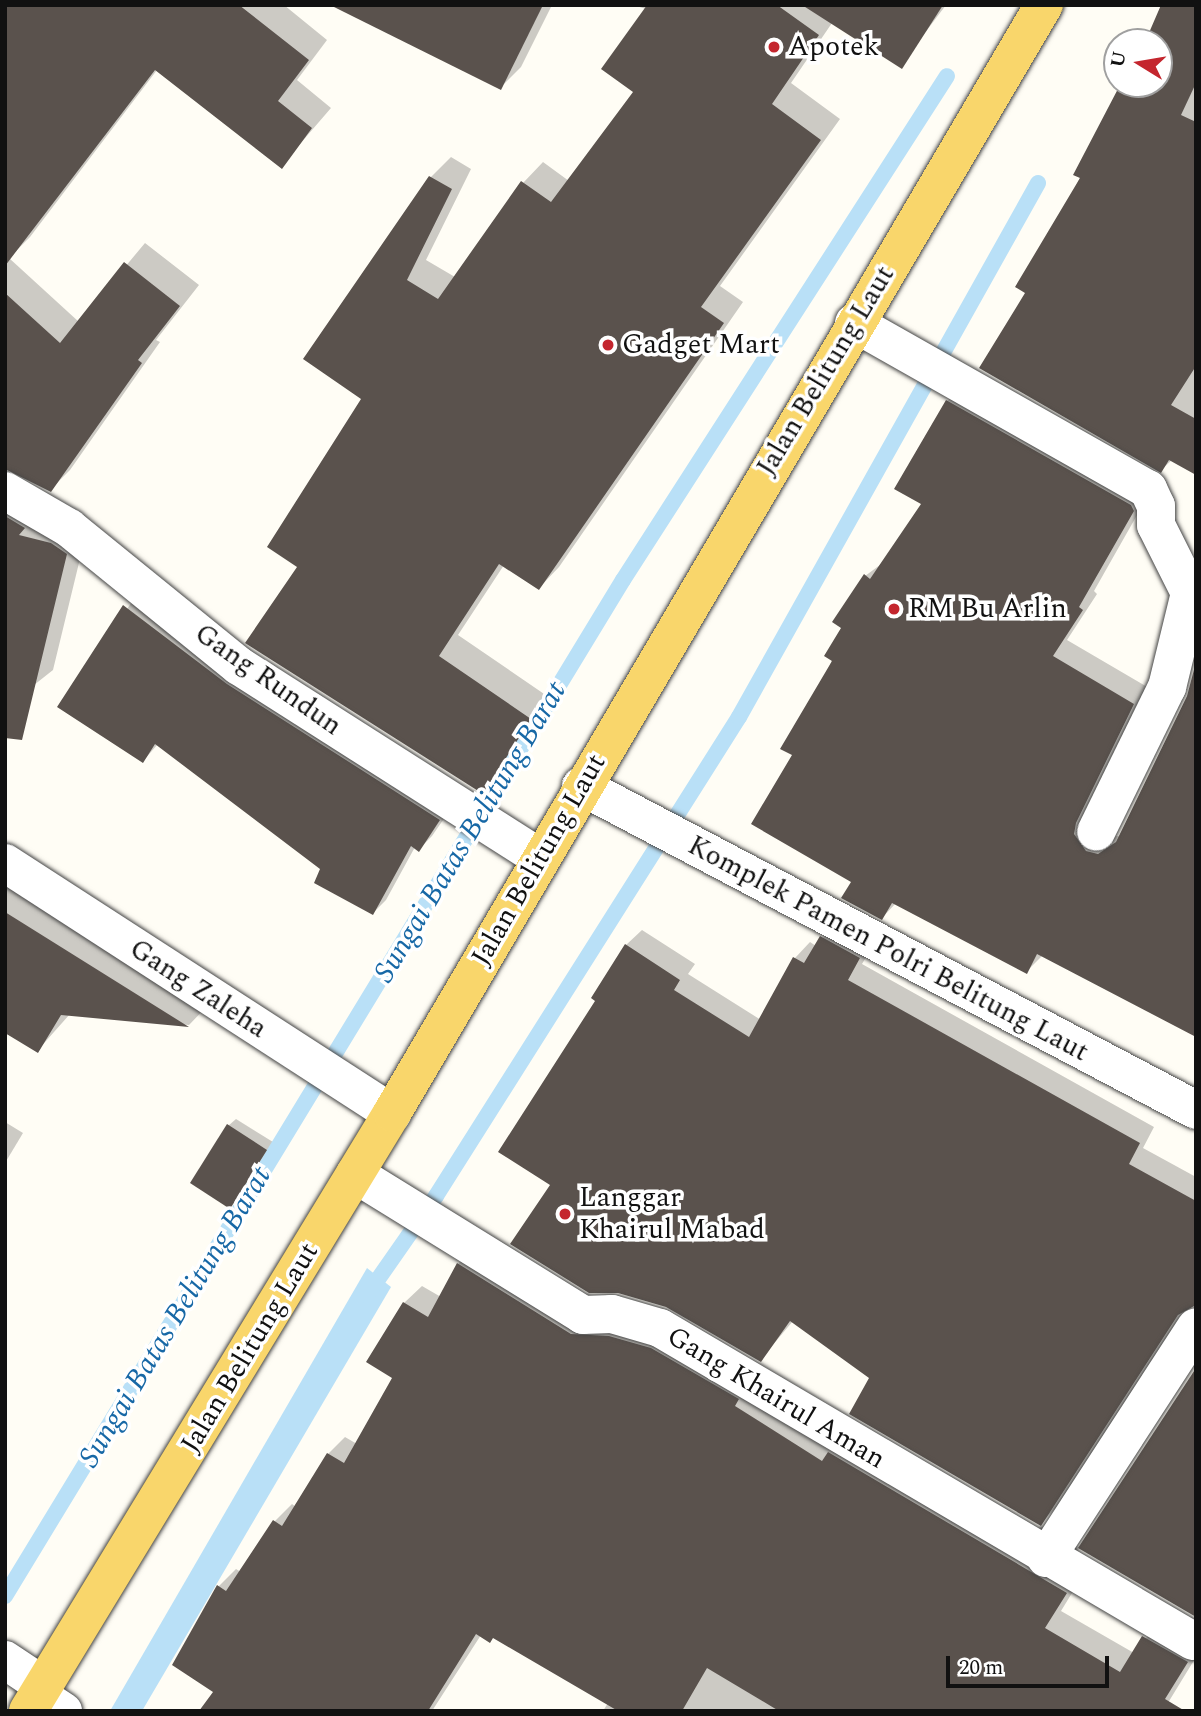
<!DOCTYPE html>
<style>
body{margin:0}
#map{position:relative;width:1201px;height:1716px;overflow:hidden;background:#fffdf5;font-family:Spectral,serif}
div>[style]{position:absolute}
.water>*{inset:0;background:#b9e0f7}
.shadow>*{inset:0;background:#0003}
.stream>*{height:16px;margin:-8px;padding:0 8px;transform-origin:8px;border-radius:8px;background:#b9e0f7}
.building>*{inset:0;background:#5a524d}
.roads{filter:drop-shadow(0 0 2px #444) drop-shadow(0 0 2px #444)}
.street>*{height:38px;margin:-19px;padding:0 19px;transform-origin:19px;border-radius:19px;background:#fff}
.primary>*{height:38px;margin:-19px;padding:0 19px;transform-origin:19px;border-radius:19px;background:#f9d66b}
.dots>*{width:19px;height:19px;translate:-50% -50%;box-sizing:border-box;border:4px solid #fff;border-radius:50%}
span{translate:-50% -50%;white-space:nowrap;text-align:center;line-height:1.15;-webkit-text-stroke:7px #fff;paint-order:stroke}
.poi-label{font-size:28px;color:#111}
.left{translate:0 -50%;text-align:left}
.street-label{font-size:28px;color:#111}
.water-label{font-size:30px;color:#1768a6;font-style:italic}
.frame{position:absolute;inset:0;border:7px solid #111;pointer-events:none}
.north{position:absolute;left:1103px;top:28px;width:70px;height:70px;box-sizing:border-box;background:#fff;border:2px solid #a0a0a0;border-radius:50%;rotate:281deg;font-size:19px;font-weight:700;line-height:28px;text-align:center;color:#111}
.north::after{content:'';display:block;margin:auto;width:24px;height:32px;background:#c4262e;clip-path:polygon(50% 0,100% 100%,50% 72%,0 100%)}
.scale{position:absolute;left:946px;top:1656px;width:163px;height:32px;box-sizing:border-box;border:4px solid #111;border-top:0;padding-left:9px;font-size:21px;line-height:24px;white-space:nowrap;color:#111;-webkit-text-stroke:5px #fff;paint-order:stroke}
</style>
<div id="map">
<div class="water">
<div style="clip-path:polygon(367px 1268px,391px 1287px,142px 1711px,110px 1711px)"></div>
</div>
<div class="shadow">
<div style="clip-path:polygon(5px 5px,284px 5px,327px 40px,297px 80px,331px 108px,281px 166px,157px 70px,30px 237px,9px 258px,79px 322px,145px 243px,199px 285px,156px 340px,160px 342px,70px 470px,50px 490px,5px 467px)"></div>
<div style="clip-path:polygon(401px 5px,552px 5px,521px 67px,500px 88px)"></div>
<div style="clip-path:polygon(633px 5px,873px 5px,832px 23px,791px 83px,840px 119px,720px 286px,743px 302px,559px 567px,539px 588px,504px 565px,458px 635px,550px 698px,503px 771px,483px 792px,299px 566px,363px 399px,431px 177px,451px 157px,471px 169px,426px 260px,455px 277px,523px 183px,543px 162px,569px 181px,635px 92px,646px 9px)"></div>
<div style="clip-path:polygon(917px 5px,946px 5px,912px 50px)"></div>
<div style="clip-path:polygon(1196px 5px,1196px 473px,1172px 460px,1161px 470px,1028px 293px,1121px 86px,1159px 84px,1159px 42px,1145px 42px)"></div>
<div style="clip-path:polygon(963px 386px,1149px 494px,1094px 591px,1097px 594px,1067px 640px,1149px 688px,1103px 837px,1120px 836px,1188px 697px,1196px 1034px,1043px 955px,1027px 971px,896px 903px,882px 918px,853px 882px,795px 754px,865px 576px,884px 562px,923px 504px,947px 401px)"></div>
<div style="clip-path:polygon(5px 471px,6px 483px,86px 534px,53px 670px,5px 708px)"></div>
<div style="clip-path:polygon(138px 593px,452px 807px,432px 836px,419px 849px,415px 847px,386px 900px,373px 913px,323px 868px,158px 744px,143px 761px,60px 707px)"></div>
<div style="clip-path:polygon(5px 871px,213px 1000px,189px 1025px,70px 1014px,38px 1050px,5px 1033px)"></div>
<div style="clip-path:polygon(836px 922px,875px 942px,862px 964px,1154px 1127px,1143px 1148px,1196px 1177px,1196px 1306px,1188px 1306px,1056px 1508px,1040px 1524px,872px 1378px,793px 1321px,760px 1360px,552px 1185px,597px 1001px,626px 945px,642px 930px,695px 964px,688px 974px,761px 1020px,795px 958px,810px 942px,816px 946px)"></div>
<div style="clip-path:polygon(236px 1119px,273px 1142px,230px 1207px,228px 1126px)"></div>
<div style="clip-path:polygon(5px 1122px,23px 1133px,5px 1163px)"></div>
<div style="clip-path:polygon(475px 1246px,627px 1319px,1083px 1575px,1061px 1611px,1134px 1653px,1161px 1620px,1196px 1657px,1163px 1711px,603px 1711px,608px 1703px,494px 1636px,481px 1635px,432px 1711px,201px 1711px,215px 1691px,174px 1664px,219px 1586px,236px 1569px,241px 1572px,275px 1521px,292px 1504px,296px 1507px,328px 1454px,345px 1437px,357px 1444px,394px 1377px,404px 1303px,422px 1286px,441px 1297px,458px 1264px)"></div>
</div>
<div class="stream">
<div style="left:367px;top:1295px;width:121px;rotate:-55.1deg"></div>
<div style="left:436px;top:1196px;width:567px;rotate:-57.68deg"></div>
<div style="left:739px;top:717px;width:612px;rotate:-60.75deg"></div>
<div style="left:5px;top:1596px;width:1189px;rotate:-58.69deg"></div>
<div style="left:623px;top:580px;width:599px;rotate:-57.26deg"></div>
</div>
<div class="building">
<div style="clip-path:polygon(5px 5px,239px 5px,309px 60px,278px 101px,312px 128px,282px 169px,155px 70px,5px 266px)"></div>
<div style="clip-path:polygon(330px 5px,543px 5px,501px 90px)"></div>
<div style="clip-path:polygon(647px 5px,777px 5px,819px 35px,772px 104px,821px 140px,701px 307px,724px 323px,539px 590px,499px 564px,439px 656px,531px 719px,483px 794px,245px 643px,297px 567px,267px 547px,361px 399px,303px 359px,429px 176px,452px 189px,407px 280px,438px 299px,521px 181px,551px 202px,633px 92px,601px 69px)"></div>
<div style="clip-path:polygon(802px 5px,943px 5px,902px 69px)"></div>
<div style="clip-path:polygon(1161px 5px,1196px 5px,1196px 83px,1181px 115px,1196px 122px,1196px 366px,1171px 405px,1196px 419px,1196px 475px,1169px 460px,1161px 473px,979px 368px,1025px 293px,1015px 287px,1080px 178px,1073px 175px,1120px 85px,1159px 84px,1159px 42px,1145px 42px)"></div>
<div style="clip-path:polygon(124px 262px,180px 306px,138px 360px,142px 363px,51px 492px,5px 469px,5px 293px,60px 343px)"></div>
<div style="clip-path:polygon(946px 400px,1131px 505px,1134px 511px,1079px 607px,1083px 610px,1053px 656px,1134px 704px,1076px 823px,1074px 834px,1086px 851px,1098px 854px,1116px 842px,1187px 696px,1196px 662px,1196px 1037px,1037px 954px,1027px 974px,892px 903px,882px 920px,841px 898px,851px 882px,751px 824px,792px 755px,780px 749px,832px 661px,824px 656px,841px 628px,832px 622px,864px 574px,870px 579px,921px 504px,894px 489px)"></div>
<div style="clip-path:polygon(5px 516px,25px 528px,19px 535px,51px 543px,67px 554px,22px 740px,5px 738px)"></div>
<div style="clip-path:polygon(123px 605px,227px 684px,440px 820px,419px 852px,411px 846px,373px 915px,314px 883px,320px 869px,155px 744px,143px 763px,57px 707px)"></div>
<div style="clip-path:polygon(5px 912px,189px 1027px,61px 1015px,38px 1053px,5px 1033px)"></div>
<div style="clip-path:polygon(820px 936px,860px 958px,848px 980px,1140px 1143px,1129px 1164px,1196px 1201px,1196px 1305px,1178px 1315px,1041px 1526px,849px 1414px,869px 1378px,790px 1321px,761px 1362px,666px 1307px,618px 1293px,589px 1293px,510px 1244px,550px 1185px,498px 1152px,595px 1001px,591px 998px,625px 944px,680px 980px,674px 990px,749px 1037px,793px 957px,804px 963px)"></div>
<div style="clip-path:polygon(227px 1124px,267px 1150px,230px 1209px,190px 1183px)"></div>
<div style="clip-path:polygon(457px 1263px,571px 1334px,609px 1336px,651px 1348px,739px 1399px,735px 1406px,822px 1461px,828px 1452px,1067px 1593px,1045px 1628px,1120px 1672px,1142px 1636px,1188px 1662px,1165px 1699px,1185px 1711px,779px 1711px,707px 1668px,682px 1711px,618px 1711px,493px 1638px,490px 1643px,476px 1634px,428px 1711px,199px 1711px,213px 1692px,172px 1665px,217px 1585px,226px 1591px,273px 1520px,282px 1526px,327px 1453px,344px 1463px,392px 1378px,366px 1362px,403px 1302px,428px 1317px)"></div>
<div style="clip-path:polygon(1196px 1368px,1196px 1617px,1078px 1548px)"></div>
</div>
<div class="roads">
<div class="street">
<div style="left:854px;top:323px;width:338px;rotate:29.5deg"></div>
<div style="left:1148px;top:489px;width:19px;rotate:65deg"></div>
<div style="left:1156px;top:506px;width:19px;rotate:90deg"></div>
<div style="left:1156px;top:525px;width:76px;rotate:63.4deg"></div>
<div style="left:1190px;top:593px;width:97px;rotate:103.7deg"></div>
<div style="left:1167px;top:687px;width:161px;rotate:116.1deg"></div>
<div style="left:5px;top:491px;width:74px;rotate:30deg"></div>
<div style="left:69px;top:528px;width:219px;rotate:39.1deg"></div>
<div style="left:239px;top:666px;width:357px;rotate:32.5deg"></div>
<div style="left:581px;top:786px;width:695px;rotate:27.78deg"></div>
<div style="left:5px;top:863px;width:461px;rotate:32.9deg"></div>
<div style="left:355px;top:1174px;width:268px;rotate:31.7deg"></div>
<div style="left:583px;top:1315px;width:29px;rotate:-2deg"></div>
<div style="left:612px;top:1314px;width:50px;rotate:16.3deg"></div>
<div style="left:660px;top:1328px;width:618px;rotate:30.42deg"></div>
<div style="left:1046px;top:1558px;width:275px;rotate:-57deg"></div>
<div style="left:5px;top:1660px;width:47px;rotate:33.7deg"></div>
<div style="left:38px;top:1695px;width:30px;rotate:33deg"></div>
</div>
<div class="primary">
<div style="left:28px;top:1711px;width:700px;rotate:-58.67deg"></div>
<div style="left:392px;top:1113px;width:1286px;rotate:-59.53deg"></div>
</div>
</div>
<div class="dots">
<div style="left:774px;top:47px;background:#c4262e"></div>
<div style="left:608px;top:345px;background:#c4262e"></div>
<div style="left:894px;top:609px;background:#c4262e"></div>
<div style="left:565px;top:1214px;background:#c4262e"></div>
</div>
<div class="poi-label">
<span class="left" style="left:788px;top:47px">Apotek</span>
<span class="left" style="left:622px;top:345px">Gadget Mart</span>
<span class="left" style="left:908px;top:609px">RM Bu Arlin</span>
<span class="left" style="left:579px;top:1214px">Langgar<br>Khairul Mabad</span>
</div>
<div class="street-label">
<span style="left:826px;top:371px;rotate:-59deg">Jalan Belitung Laut</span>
<span style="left:268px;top:680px;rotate:35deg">Gang Rundun</span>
<span style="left:539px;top:860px;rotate:-60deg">Jalan Belitung Laut</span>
<span style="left:888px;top:949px;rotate:28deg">Komplek Pamen Polri Belitung Laut</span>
<span style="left:198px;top:989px;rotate:33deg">Gang Zaleha</span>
<span style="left:250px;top:1348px;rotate:-59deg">Jalan Belitung Laut</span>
<span style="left:776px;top:1398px;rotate:31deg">Gang Khairul Aman</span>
</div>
<div class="water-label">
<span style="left:470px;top:832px;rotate:-59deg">Sungai Batas Belitung Barat</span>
<span style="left:175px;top:1317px;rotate:-59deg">Sungai Batas Belitung Barat</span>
</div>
<div class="frame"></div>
<div class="north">U</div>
<div class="scale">20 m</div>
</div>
